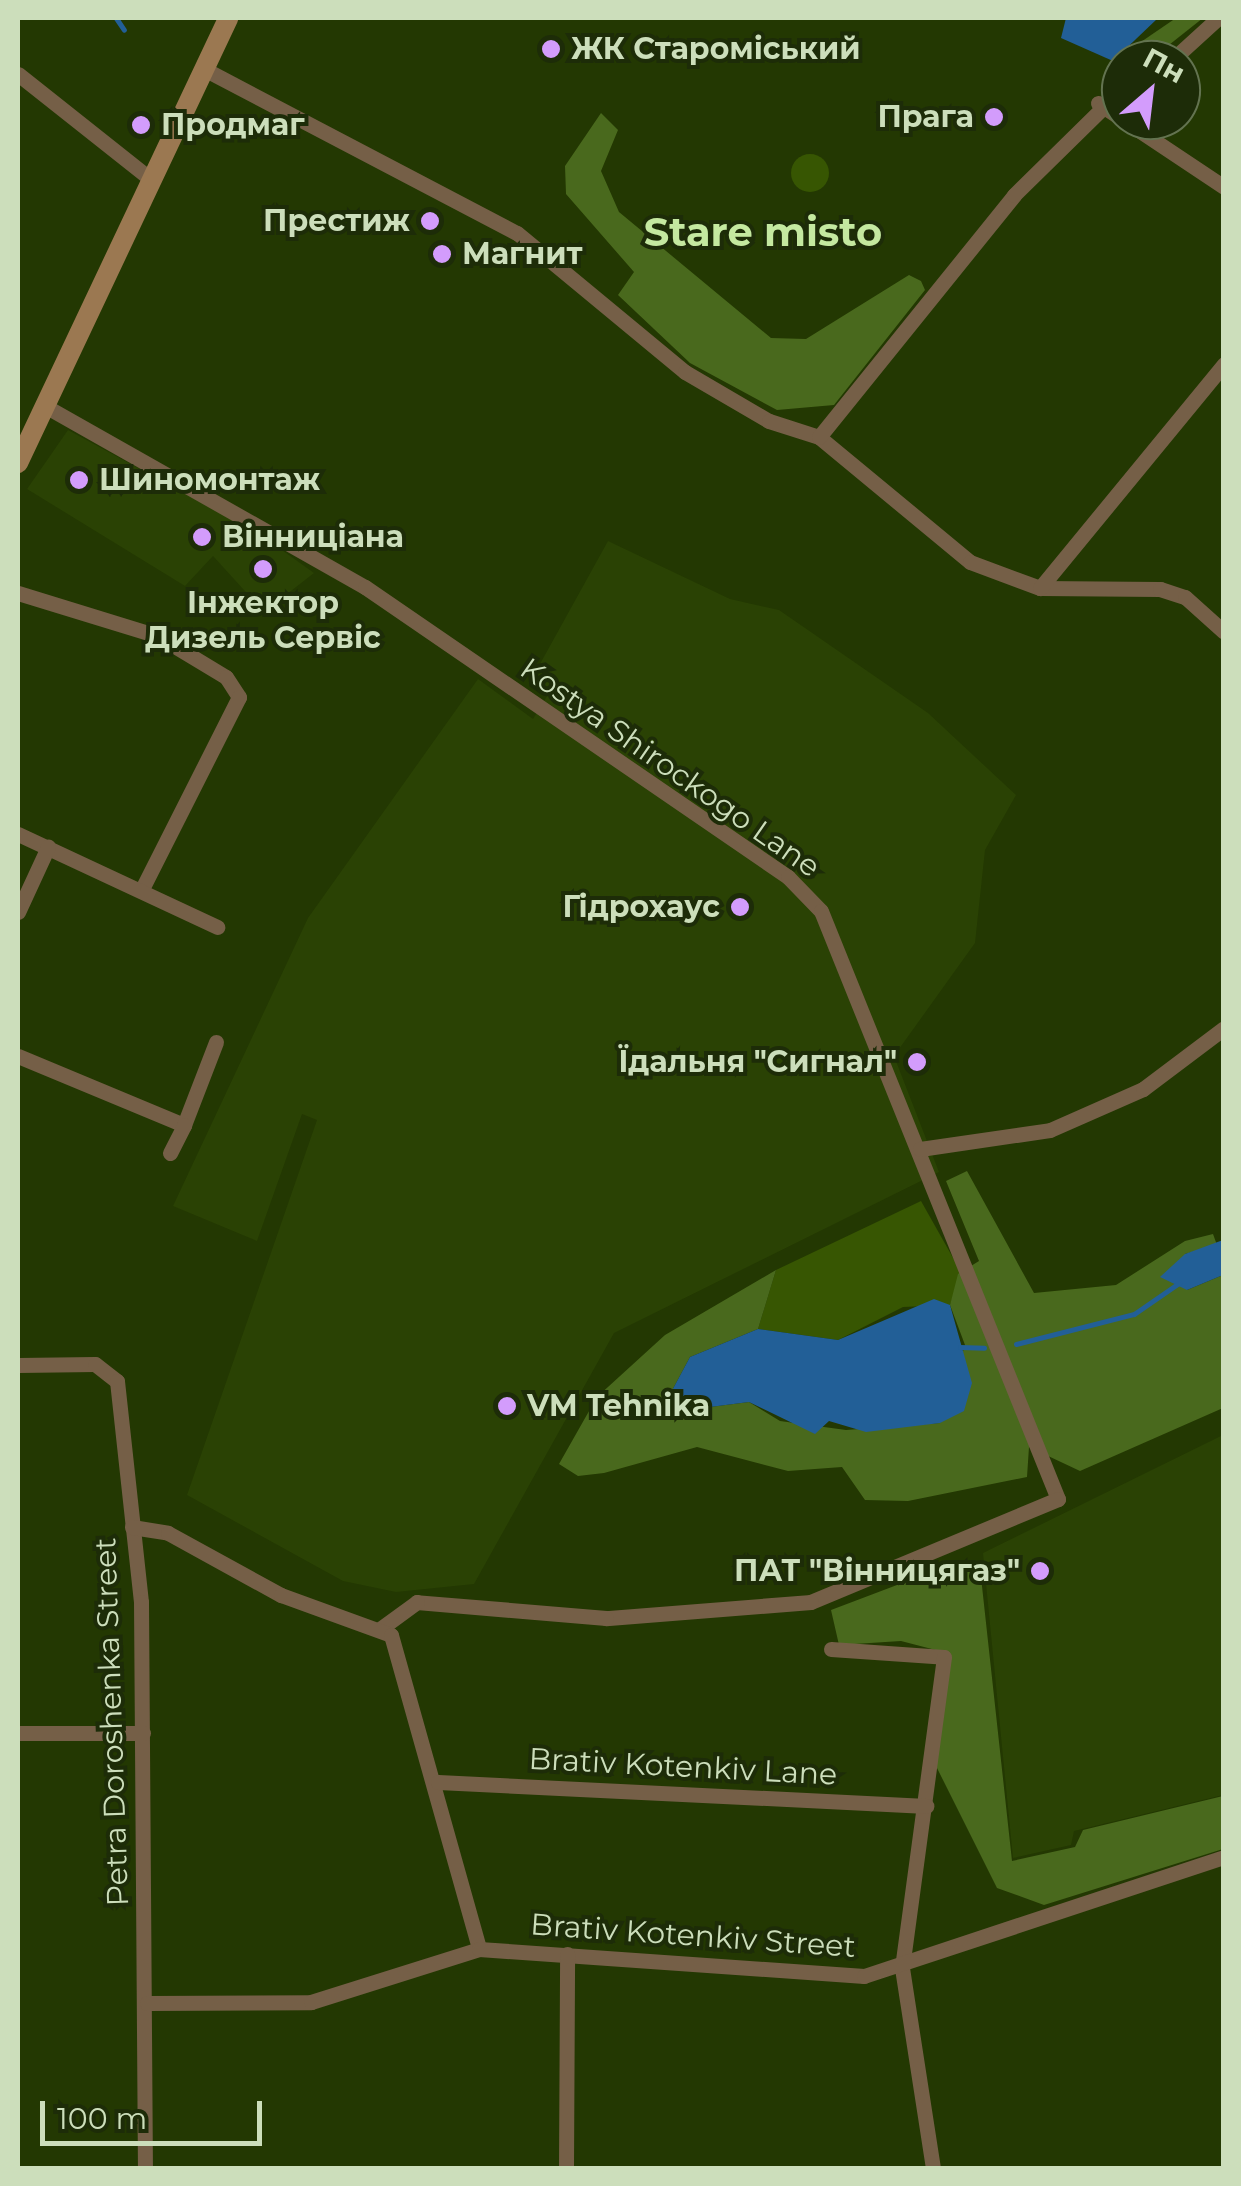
<!DOCTYPE html>
<meta charset="utf-8">
<style>
body{margin:0}
#map{position:relative;width:1241px;height:2186px;overflow:hidden;background:#233802;font-family:Montserrat,sans-serif}
div>[style]{position:absolute}
.built>*{inset:0;background:#2a4204}
.green>*{inset:0;background:#375602}
.round{border-radius:50%}
.forest>*{inset:0;background:#49691d}
.water>*{inset:0;background:#225f97}
.stream>*{height:5px;margin:-2.5px;padding:0 2.5px;transform-origin:2.5px;border-radius:2.5px;background:#225f97}
.minor>*{height:15px;margin:-7.5px;padding:0 7.5px;transform-origin:7.5px;border-radius:7.5px;background:#755f47}
.secondary>*{height:20px;margin:-10px;padding:0 10px;transform-origin:10px;border-radius:10px;background:#9b7851}
.dots>*{width:28px;height:28px;translate:-50% -50%;box-sizing:border-box;border:5px solid #1d2c08;border-radius:50%}
span{translate:-50% -50%;white-space:nowrap;text-align:center;line-height:1.15;-webkit-text-stroke:8px #1d2c08;paint-order:stroke}
.poi-label{font-size:30px;color:#ccdebb;font-weight:700}
.left{translate:0 -50%;text-align:left}
.right{translate:-100% -50%;text-align:right}
.street-label{font-size:30px;color:#ccdebb}
.district-label{font-size:40px;color:#c4e8a0;font-weight:700}
.frame{position:absolute;inset:0;border:20px solid #ccdebb;pointer-events:none}
.north{position:absolute;left:1101px;top:40px;width:100px;height:100px;box-sizing:border-box;background:#1d2c08;border:2px solid #637350;border-radius:50%;rotate:28deg;font-size:28px;font-weight:700;line-height:40px;text-align:center;color:#ccdebb}
.north::after{content:'';display:block;margin:auto;width:35px;height:45px;background:#d39cfc;clip-path:polygon(50% 0,100% 100%,50% 72%,0 100%)}
.scale{position:absolute;left:40px;top:2101px;width:222px;height:45px;box-sizing:border-box;border:5px solid #ccdebb;border-top:0;padding-left:12px;font-size:30px;line-height:35px;white-space:nowrap;color:#ccdebb;-webkit-text-stroke:8px #1d2c08;paint-order:stroke}
</style>
<div id="map">
<div class="built">
<div style="clip-path:polygon(68px 430px,258px 533px,314px 573px,264px 612px,213px 556px,185px 586px,27px 489px)"></div>
<div style="clip-path:polygon(608px 541px,730px 599px,779px 610px,928px 713px,1016px 795px,985px 850px,975px 943px,894px 1056px,939px 1172px,614px 1333px,474px 1584px,396px 1592px,343px 1581px,187px 1495px,317px 1120px,302px 1114px,257px 1241px,173px 1206px,308px 918px,478px 679px,533px 719px,549px 693px,530px 682px)"></div>
<div style="clip-path:polygon(1223px 1435px,1223px 1795px,1074px 1831px,1071px 1845px,1013px 1858px,983px 1553px)"></div>
</div>
<div class="green">
<div class="round" style="left:791px;top:154px;width:38px;height:38px"></div>
<div style="clip-path:polygon(921px 1201px,961px 1272px,950px 1305px,903px 1307px,838px 1340px,758px 1329px,776px 1270px)"></div>
</div>
<div class="forest">
<div style="clip-path:polygon(1176px 18px,1203px 18px,1150px 60px,1113px 61px)"></div>
<div style="clip-path:polygon(601px 113px,618px 130px,601px 171px,619px 212px,771px 338px,806px 339px,909px 275px,921px 281px,925px 290px,834px 405px,777px 410px,690px 363px,618px 295px,634px 272px,566px 194px,565px 166px)"></div>
<div style="clip-path:polygon(967px 1171px,1034px 1293px,1116px 1285px,1185px 1241px,1213px 1234px,1217px 1245px,1185px 1254px,1187px 1290px,1223px 1275px,1223px 1408px,1080px 1471px,1029px 1447px,1027px 1477px,908px 1501px,865px 1500px,842px 1467px,788px 1471px,697px 1447px,604px 1473px,578px 1476px,559px 1464px,597px 1397px,665px 1335px,776px 1270px,758px 1329px,690px 1357px,668px 1398px,671px 1412px,749px 1402px,780px 1421px,846px 1430px,940px 1423px,965px 1345px,950px 1305px,958px 1274px,979px 1261px,946px 1181px)"></div>
<div style="clip-path:polygon(963px 1560px,981px 1577px,1012px 1861px,1075px 1847px,1083px 1830px,1223px 1796px,1223px 1849px,1044px 1905px,997px 1888px,936px 1766px,951px 1654px,901px 1641px,839px 1645px,831px 1610px)"></div>
</div>
<div class="water">
<div style="clip-path:polygon(1066px 18px,1158px 18px,1113px 61px,1061px 38px)"></div>
<div style="clip-path:polygon(1223px 1240px,1223px 1275px,1187px 1290px,1160px 1277px,1185px 1254px)"></div>
<div style="clip-path:polygon(934px 1299px,950px 1305px,972px 1383px,964px 1411px,940px 1423px,866px 1432px,829px 1421px,815px 1434px,749px 1402px,671px 1412px,668px 1398px,690px 1357px,758px 1329px,838px 1340px)"></div>
</div>
<div class="stream">
<div style="left:116px;top:18px;width:14px;rotate:56deg"></div>
<div style="left:1016px;top:1344px;width:122px;rotate:-14.3deg"></div>
<div style="left:1134px;top:1314px;width:55px;rotate:-34.6deg"></div>
<div style="left:960px;top:1347px;width:24px;rotate:2deg"></div>
</div>
<div class="minor">
<div style="left:1172px;top:60px;width:62px;rotate:-42.4deg"></div>
<div style="left:206px;top:70px;width:351px;rotate:27.7deg"></div>
<div style="left:517px;top:233px;width:218px;rotate:39.6deg"></div>
<div style="left:685px;top:372px;width:97px;rotate:30.3deg"></div>
<div style="left:769px;top:421px;width:52px;rotate:17.7deg"></div>
<div style="left:819px;top:437px;width:196px;rotate:39.6deg"></div>
<div style="left:970px;top:562px;width:75px;rotate:20.4deg"></div>
<div style="left:1040px;top:588px;width:120px;rotate:0.5deg"></div>
<div style="left:1160px;top:589px;width:26px;rotate:18deg"></div>
<div style="left:1185px;top:597px;width:52px;rotate:41.9deg"></div>
<div style="left:18px;top:74px;width:172px;rotate:38.4deg"></div>
<div style="left:1098px;top:103px;width:151px;rotate:33.7deg"></div>
<div style="left:45px;top:406px;width:368px;rotate:29.5deg"></div>
<div style="left:365px;top:587px;width:513px;rotate:34.43deg"></div>
<div style="left:788px;top:877px;width:47px;rotate:45.9deg"></div>
<div style="left:821px;top:911px;width:634px;rotate:68.05deg"></div>
<div style="left:1058px;top:1499px;width:268px;rotate:157.4deg"></div>
<div style="left:811px;top:1602px;width:206px;rotate:175.5deg"></div>
<div style="left:606px;top:1618px;width:190px;rotate:-175.2deg"></div>
<div style="left:417px;top:1602px;width:46px;rotate:143.9deg"></div>
<div style="left:819px;top:437px;width:311px;rotate:-51.1deg"></div>
<div style="left:1014px;top:195px;width:150px;rotate:-44.5deg"></div>
<div style="left:1040px;top:588px;width:290px;rotate:-50.6deg"></div>
<div style="left:18px;top:593px;width:146px;rotate:17.1deg"></div>
<div style="left:158px;top:636px;width:79px;rotate:31.1deg"></div>
<div style="left:226px;top:677px;width:24px;rotate:57deg"></div>
<div style="left:239px;top:697px;width:215px;rotate:116.8deg"></div>
<div style="left:18px;top:834px;width:220px;rotate:25deg"></div>
<div style="left:18px;top:912px;width:72px;rotate:-65.2deg"></div>
<div style="left:18px;top:1056px;width:180px;rotate:22.6deg"></div>
<div style="left:184px;top:1125px;width:89px;rotate:-68.9deg"></div>
<div style="left:920px;top:1149px;width:131px;rotate:-8.3deg"></div>
<div style="left:1050px;top:1130px;width:102px;rotate:-23.8deg"></div>
<div style="left:1143px;top:1089px;width:101px;rotate:-37deg"></div>
<div style="left:170px;top:1153px;width:31px;rotate:-63deg"></div>
<div style="left:18px;top:1365px;width:77px;rotate:-0.7deg"></div>
<div style="left:95px;top:1364px;width:28px;rotate:38deg"></div>
<div style="left:117px;top:1381px;width:222px;rotate:83.8deg"></div>
<div style="left:141px;top:1602px;width:566px;rotate:89.6deg"></div>
<div style="left:132px;top:1527px;width:36px;rotate:9deg"></div>
<div style="left:168px;top:1533px;width:129px;rotate:28.8deg"></div>
<div style="left:281px;top:1595px;width:117px;rotate:20deg"></div>
<div style="left:391px;top:1635px;width:326px;rotate:74.3deg"></div>
<div style="left:831px;top:1649px;width:113px;rotate:4deg"></div>
<div style="left:944px;top:1657px;width:314px;rotate:97.7deg"></div>
<div style="left:902px;top:1968px;width:202px;rotate:81.2deg"></div>
<div style="left:18px;top:1733px;width:125px"></div>
<div style="left:438px;top:1782px;width:489px;rotate:2.8deg"></div>
<div style="left:147px;top:2003px;width:164px;rotate:-0.3deg"></div>
<div style="left:311px;top:2002px;width:176px;rotate:-17.5deg"></div>
<div style="left:479px;top:1949px;width:386px;rotate:4deg"></div>
<div style="left:864px;top:1976px;width:379px;rotate:-18.3deg"></div>
<div style="left:566px;top:2168px;width:214px;rotate:-89.7deg"></div>
</div>
<div class="secondary">
<div style="left:18px;top:463px;width:492px;rotate:-64.7deg"></div>
</div>
<div class="dots">
<div style="left:551px;top:49px;background:#d39cfc"></div>
<div style="left:994px;top:117px;background:#d39cfc"></div>
<div style="left:141px;top:125px;background:#d39cfc"></div>
<div style="left:430px;top:221px;background:#d39cfc"></div>
<div style="left:442px;top:254px;background:#d39cfc"></div>
<div style="left:79px;top:480px;background:#d39cfc"></div>
<div style="left:202px;top:537px;background:#d39cfc"></div>
<div style="left:263px;top:569px;background:#d39cfc"></div>
<div style="left:740px;top:907px;background:#d39cfc"></div>
<div style="left:917px;top:1062px;background:#d39cfc"></div>
<div style="left:507px;top:1406px;background:#d39cfc"></div>
<div style="left:1040px;top:1571px;background:#d39cfc"></div>
</div>
<div class="poi-label">
<span class="left" style="left:571px;top:49px">ЖК Староміський</span>
<span class="right" style="left:974px;top:117px">Прага</span>
<span class="left" style="left:161px;top:125px">Продмаг</span>
<span class="right" style="left:410px;top:221px">Престиж</span>
<span class="left" style="left:462px;top:254px">Магнит</span>
<span class="left" style="left:99px;top:480px">Шиномонтаж</span>
<span class="left" style="left:222px;top:537px">Вінниціана</span>
<span style="left:263px;top:620px">Інжектор<br>Дизель Сервіс</span>
<span class="right" style="left:720px;top:907px">Гідрохаус</span>
<span class="right" style="left:897px;top:1062px">Їдальня "Сигнал"</span>
<span class="left" style="left:527px;top:1406px">VM Tehnika</span>
<span class="right" style="left:1020px;top:1571px">ПАТ "Вінницягаз"</span>
</div>
<div class="street-label">
<span style="left:670px;top:768px;rotate:35deg">Kostya Shirockogo Lane</span>
<span style="left:112px;top:1722px;rotate:-92deg">Petra Doroshenka Street</span>
<span style="left:683px;top:1767px;rotate:3deg">Brativ Kotenkiv Lane</span>
<span style="left:693px;top:1936px;rotate:4deg">Brativ Kotenkiv Street</span>
</div>
<div class="district-label">
<span style="left:763px;top:232px">Stare misto</span>
</div>
<div class="frame"></div>
<div class="north">Пн</div>
<div class="scale">100 m</div>
</div>
